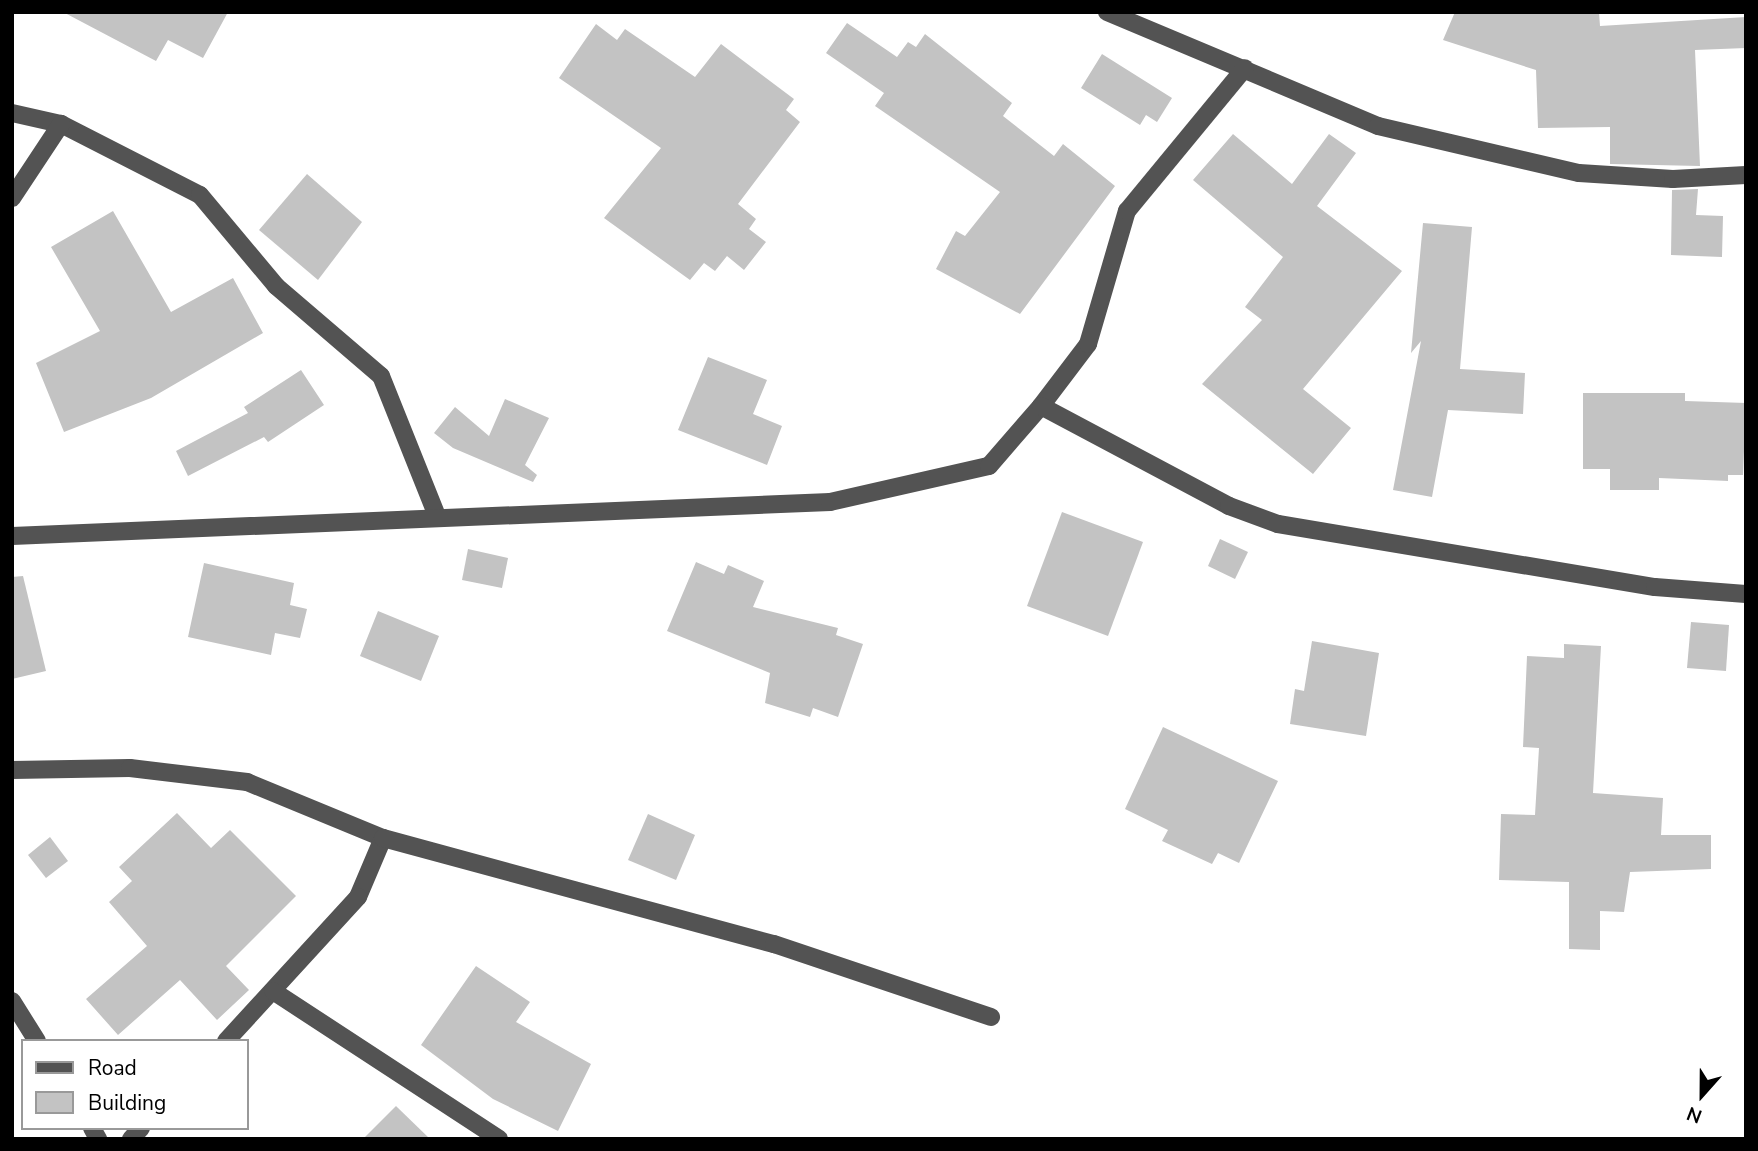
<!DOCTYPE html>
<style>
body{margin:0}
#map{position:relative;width:1758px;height:1151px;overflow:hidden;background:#fff;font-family:"Nunito Sans",sans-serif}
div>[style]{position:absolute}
.building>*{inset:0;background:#c3c3c3}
.minor>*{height:18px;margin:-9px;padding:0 9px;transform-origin:9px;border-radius:9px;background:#535353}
span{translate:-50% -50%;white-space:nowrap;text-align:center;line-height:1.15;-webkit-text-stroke:5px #fff;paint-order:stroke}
.frame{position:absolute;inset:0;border:14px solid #000;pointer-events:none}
.legend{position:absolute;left:21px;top:1039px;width:228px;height:91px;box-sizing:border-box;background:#fff;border:2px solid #999;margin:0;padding:9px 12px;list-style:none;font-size:21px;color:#000}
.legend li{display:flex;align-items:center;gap:14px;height:35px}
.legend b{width:35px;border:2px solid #999}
.north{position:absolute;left:1667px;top:1060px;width:70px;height:70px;-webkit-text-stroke:5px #fff;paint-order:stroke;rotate:201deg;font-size:19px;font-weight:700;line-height:28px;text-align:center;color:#000}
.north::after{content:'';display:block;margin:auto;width:24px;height:32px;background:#000;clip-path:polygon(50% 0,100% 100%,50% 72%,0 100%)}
</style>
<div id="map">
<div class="building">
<div style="clip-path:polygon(63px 12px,228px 12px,203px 58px,168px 40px,156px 61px)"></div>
<div style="clip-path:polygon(1455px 12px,1599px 12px,1600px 26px,1746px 17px,1746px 48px,1695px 50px,1700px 166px,1610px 164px,1610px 127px,1538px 128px,1536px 70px,1443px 40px)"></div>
<div style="clip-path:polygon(847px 23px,897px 57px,908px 42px,916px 47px,925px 34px,1012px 103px,1003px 116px,1054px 156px,1063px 144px,1115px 186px,1020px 314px,936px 269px,956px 231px,965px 236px,1000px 192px,875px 106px,884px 93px,826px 53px)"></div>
<div style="clip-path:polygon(596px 24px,617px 40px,625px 29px,695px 77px,721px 44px,794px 99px,786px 110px,800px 122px,738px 204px,756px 219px,749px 229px,766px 242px,744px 270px,727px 256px,715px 271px,704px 263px,690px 280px,604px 218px,661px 148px,559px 78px)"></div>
<div style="clip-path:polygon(1102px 54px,1172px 98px,1157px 122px,1146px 115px,1140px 125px,1081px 88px)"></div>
<div style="clip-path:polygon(1233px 134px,1292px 184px,1329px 134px,1356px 153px,1317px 206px,1402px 271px,1303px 389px,1351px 428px,1313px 474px,1202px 384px,1262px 320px,1245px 307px,1283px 257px,1193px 180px)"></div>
<div style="clip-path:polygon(307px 174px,362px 222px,318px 280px,259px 230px)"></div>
<div style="clip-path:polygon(1698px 189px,1696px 215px,1723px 216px,1722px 257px,1671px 255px,1672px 190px)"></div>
<div style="clip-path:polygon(113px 211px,171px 312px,233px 278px,263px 333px,151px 398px,64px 432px,36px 363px,100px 331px,51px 247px)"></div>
<div style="clip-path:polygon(1423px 223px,1472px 227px,1460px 369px,1525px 373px,1523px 414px,1448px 410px,1432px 497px,1393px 490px,1421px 341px,1411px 353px)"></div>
<div style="clip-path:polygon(708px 357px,767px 380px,753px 414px,782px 426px,767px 465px,678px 430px)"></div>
<div style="clip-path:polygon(301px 370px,324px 405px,268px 442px,264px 437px,188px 476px,176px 451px,248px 413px,244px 407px)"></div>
<div style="clip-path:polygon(1583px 393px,1685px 393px,1685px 401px,1746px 403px,1743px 475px,1728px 475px,1728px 481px,1659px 478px,1659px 490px,1610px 490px,1610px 469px,1583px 469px)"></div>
<div style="clip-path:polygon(505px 399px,549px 418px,525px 465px,537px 475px,533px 482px,453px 448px,434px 433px,455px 407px,489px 436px)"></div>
<div style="clip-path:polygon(1062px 512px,1143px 542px,1108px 636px,1027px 606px)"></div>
<div style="clip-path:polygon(1220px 539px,1248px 552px,1235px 579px,1208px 566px)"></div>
<div style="clip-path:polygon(468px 549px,508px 558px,502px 588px,462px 580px)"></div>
<div style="clip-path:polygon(696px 562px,724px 574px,728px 565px,764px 581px,753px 607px,838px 628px,836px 635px,863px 644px,838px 717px,813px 708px,810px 717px,765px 703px,770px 673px,667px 631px)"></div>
<div style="clip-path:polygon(204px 563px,294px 583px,290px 605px,307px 609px,300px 638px,275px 633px,271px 655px,188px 637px)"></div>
<div style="clip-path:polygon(23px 576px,46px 671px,12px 679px,12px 577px)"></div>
<div style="clip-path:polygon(378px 611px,439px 636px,421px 681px,360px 656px)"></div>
<div style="clip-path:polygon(1691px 622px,1729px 625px,1726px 671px,1687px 668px)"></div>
<div style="clip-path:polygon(1312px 641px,1379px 653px,1366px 736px,1290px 724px,1295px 689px,1304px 691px)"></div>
<div style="clip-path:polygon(1564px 644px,1601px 646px,1593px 793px,1663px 798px,1661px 835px,1711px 835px,1711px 869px,1630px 872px,1624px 912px,1600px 911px,1600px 950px,1569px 949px,1569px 882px,1499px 880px,1501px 814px,1535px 815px,1539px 748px,1523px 747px,1527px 656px,1564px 658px)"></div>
<div style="clip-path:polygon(1163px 727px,1278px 781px,1239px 863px,1218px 853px,1212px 864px,1162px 841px,1168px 830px,1125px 809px)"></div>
<div style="clip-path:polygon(177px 813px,211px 848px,230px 830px,296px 896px,226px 966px,249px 990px,217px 1020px,180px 980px,118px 1035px,86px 999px,147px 946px,109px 902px,132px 881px,119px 867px)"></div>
<div style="clip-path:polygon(648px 814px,695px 835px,676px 880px,628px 860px)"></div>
<div style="clip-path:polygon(50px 837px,68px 861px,46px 878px,28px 855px)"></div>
<div style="clip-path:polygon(476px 966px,530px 1002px,516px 1022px,591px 1064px,558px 1131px,493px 1099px,421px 1045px)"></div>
<div style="clip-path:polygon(396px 1106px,430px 1139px,363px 1139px)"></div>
</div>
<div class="minor">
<div style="left:1107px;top:12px;width:294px;rotate:22.8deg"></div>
<div style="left:1378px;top:126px;width:206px;rotate:13.2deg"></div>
<div style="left:1579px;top:173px;width:94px;rotate:3.7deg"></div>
<div style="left:1673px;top:179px;width:73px;rotate:-3.1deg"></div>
<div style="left:12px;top:113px;width:50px;rotate:12.7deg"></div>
<div style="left:61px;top:124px;width:156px;rotate:27.1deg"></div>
<div style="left:200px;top:195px;width:119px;rotate:50.1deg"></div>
<div style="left:276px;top:286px;width:138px;rotate:40.6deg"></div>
<div style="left:381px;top:376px;width:151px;rotate:68.2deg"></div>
<div style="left:12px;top:198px;width:89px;rotate:-56.5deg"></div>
<div style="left:1041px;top:406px;width:78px;rotate:-52.8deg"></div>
<div style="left:1088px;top:344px;width:139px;rotate:-73.7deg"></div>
<div style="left:1127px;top:211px;width:185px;rotate:-50.5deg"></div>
<div style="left:12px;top:536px;width:819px;rotate:-2.38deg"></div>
<div style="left:830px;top:502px;width:163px;rotate:-12.8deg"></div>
<div style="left:989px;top:466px;width:79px;rotate:-49.1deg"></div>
<div style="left:1041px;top:406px;width:213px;rotate:28deg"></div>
<div style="left:1229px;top:506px;width:52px;rotate:20.2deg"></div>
<div style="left:1278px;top:524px;width:382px;rotate:9.5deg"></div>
<div style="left:1655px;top:587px;width:91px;rotate:4.4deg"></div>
<div style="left:12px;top:770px;width:118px;rotate:-1deg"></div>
<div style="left:130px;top:768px;width:118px;rotate:6.8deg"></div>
<div style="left:247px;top:782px;width:147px;rotate:22.4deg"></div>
<div style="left:383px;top:838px;width:64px;rotate:113deg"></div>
<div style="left:358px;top:897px;width:195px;rotate:132.5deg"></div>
<div style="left:383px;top:838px;width:405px;rotate:15.2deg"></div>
<div style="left:774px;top:944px;width:229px;rotate:18.6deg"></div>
<div style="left:273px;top:991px;width:270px;rotate:33.2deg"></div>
<div style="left:12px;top:1001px;width:47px;rotate:58deg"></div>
<div style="left:92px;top:1128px;width:13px;rotate:61deg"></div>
<div style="left:131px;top:1139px;width:15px;rotate:-48deg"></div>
</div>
<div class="frame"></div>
<ul class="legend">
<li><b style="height:9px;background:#535353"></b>Road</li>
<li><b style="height:19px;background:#c3c3c3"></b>Building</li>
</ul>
<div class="north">N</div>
</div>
